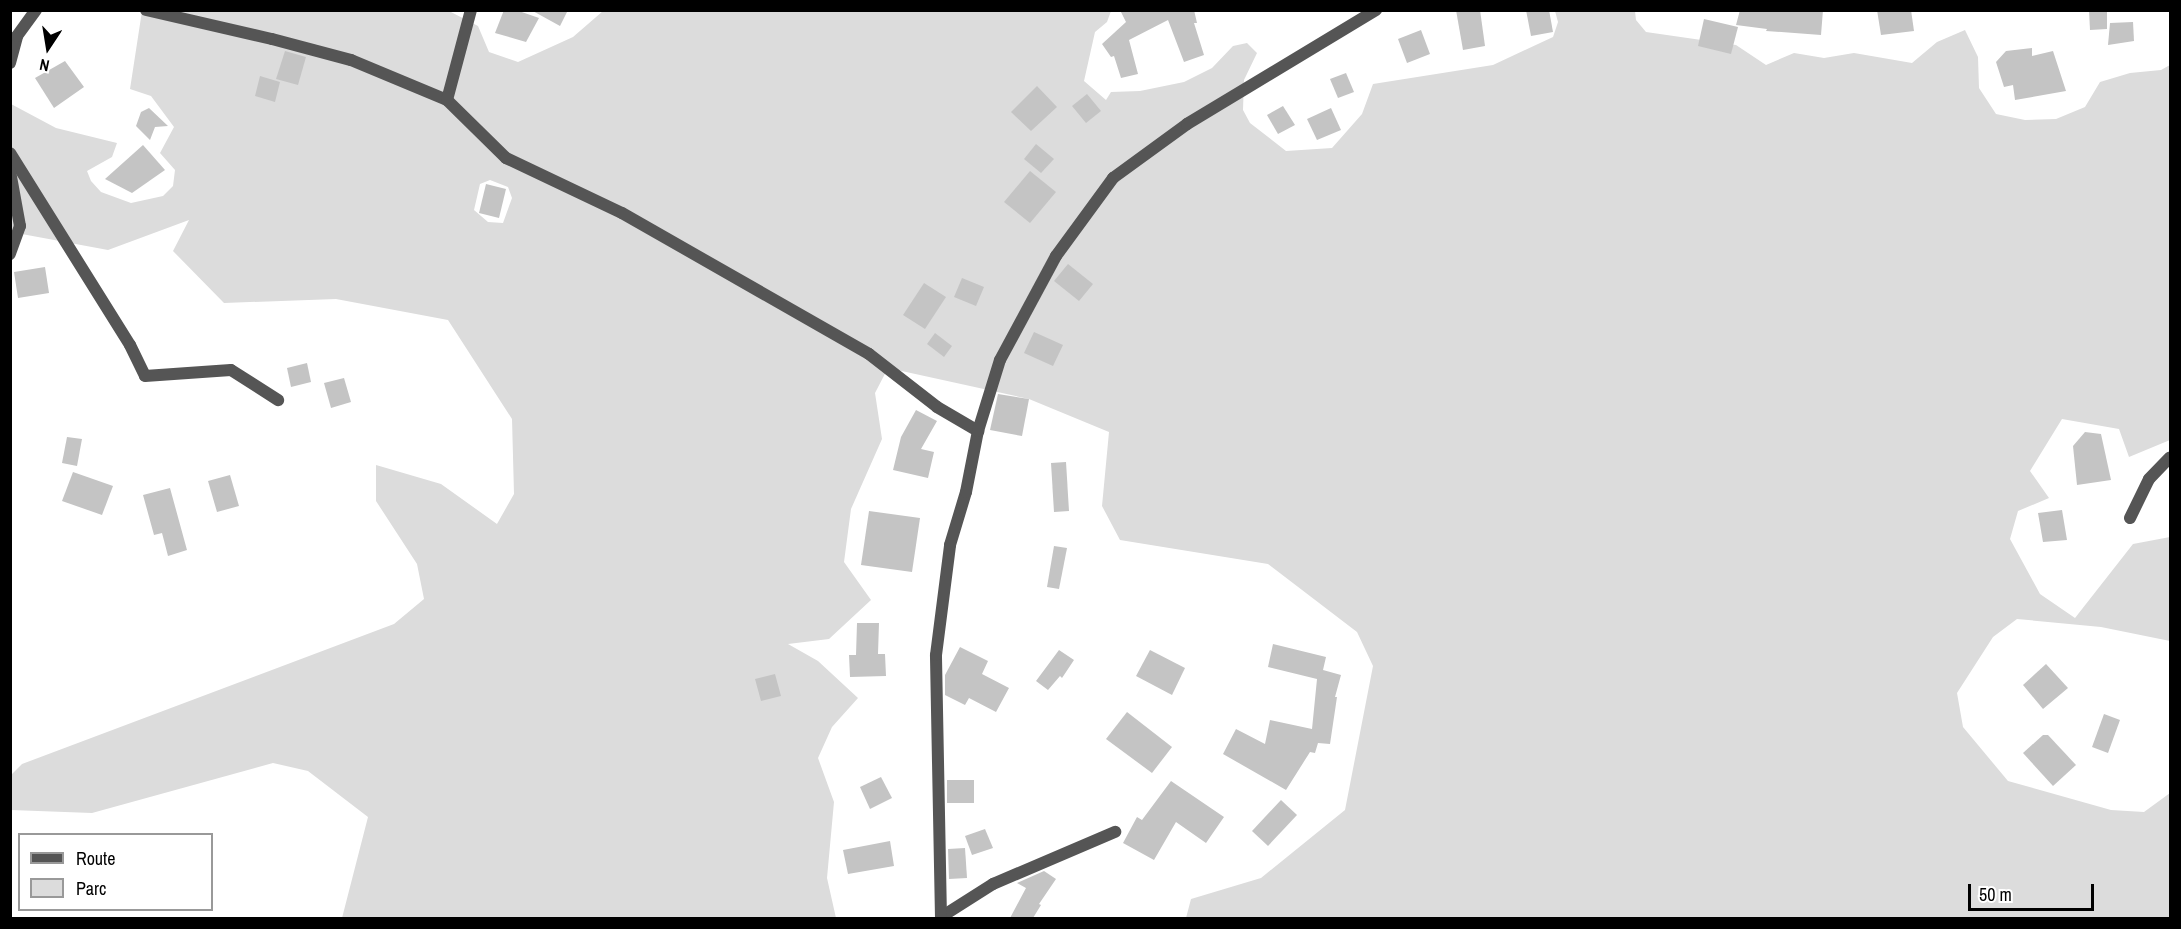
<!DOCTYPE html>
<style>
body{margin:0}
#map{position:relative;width:2181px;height:929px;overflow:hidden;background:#fff;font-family:"Archivo Narrow",sans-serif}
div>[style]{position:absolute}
.green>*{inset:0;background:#dcdcdc}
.building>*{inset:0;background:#c4c4c4}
.minor>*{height:12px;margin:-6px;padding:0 6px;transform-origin:6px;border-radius:6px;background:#555}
span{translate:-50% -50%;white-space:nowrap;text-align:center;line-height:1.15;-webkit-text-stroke:4.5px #fff;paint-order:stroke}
.frame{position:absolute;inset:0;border:12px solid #000;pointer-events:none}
.legend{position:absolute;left:18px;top:833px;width:195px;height:78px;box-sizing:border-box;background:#fff;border:2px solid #999;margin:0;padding:8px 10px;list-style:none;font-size:18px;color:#000}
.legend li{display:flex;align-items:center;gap:12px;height:30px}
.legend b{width:30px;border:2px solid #999}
.north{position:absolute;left:18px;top:18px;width:60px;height:60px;-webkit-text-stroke:4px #fff;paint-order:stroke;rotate:192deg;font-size:16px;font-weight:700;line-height:24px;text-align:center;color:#000}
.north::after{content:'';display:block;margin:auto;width:21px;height:27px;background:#000;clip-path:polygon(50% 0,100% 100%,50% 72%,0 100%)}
.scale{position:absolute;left:1968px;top:884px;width:126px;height:27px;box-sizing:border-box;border:3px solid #000;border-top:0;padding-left:8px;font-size:18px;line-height:21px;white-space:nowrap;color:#000;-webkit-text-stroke:4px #fff;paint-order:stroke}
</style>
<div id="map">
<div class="green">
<div style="clip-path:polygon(evenodd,142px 11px,449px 11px,478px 26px,489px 52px,518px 62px,573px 37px,603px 11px,1111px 11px,1107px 22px,1095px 32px,1084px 81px,1106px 100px,1111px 92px,1140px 91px,1184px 82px,1212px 68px,1233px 46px,1247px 43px,1257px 53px,1244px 80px,1243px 110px,1250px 123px,1286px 151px,1332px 148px,1362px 114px,1373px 84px,1493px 65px,1553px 37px,1558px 22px,1555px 11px,1635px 11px,1636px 20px,1646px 32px,1736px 45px,1766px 65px,1794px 53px,1824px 58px,1854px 53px,1912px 63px,1937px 42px,1965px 30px,1978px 57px,1979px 88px,1996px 114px,2025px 120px,2056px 119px,2085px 107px,2100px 82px,2130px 73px,2161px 70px,2170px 65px,2170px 440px,2129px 457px,2119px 429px,2062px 419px,2030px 471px,2049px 498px,2018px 511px,2010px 539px,2040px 594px,2075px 618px,2133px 544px,2170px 537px,2170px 641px,2101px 627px,2017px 619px,1993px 637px,1957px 693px,1963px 727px,2008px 781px,2111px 810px,2144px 812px,2170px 793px,2170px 918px,1186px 918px,1191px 899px,1261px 878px,1345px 810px,1373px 666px,1357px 632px,1268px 564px,1120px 540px,1102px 506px,1109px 432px,1029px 399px,888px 368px,875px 393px,882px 439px,851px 509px,844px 562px,871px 600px,829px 639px,788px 644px,818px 661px,858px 698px,832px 727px,818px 758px,834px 802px,827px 878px,836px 918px,342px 918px,368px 817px,308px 771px,273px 763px,92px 813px,11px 810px,11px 775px,22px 764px,394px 624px,424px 599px,417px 564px,376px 501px,376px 465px,441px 484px,497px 524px,514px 494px,512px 419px,448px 320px,336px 299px,224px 303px,173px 251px,189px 220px,108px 250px,11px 232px,11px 104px,56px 128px,117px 143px,112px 157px,87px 171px,91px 181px,101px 192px,131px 203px,163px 196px,173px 186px,175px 170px,160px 153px,174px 127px,151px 96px,130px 89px,142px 11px,490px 180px,508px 187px,512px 198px,503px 223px,488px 222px,474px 210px,480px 184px,490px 180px)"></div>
</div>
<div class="building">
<div style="clip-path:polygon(504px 10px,516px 10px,539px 18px,526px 42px,495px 33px)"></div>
<div style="clip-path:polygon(531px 10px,568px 10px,560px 26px)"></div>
<div style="clip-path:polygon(1120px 10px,1194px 10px,1197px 23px,1194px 23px,1204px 55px,1184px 62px,1168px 20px,1129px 40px,1138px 74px,1121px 78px,1114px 56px,1111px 57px,1102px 44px,1126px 22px)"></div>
<div style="clip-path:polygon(1456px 10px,1480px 10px,1485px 46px,1463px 50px)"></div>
<div style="clip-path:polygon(1526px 10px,1549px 10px,1553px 32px,1531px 36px)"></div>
<div style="clip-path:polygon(1740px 10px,1823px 10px,1821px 35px,1766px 31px,1767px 29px,1736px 25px)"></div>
<div style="clip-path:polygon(1877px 10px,1911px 10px,1914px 31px,1881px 35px)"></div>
<div style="clip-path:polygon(2089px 10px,2107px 10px,2107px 29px,2090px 30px)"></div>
<div style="clip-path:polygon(1704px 19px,1738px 27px,1731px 54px,1698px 46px)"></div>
<div style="clip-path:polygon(2133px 22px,2134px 41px,2108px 45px,2110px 23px)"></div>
<div style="clip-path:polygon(1421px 30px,1430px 54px,1407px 63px,1398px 39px)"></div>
<div style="clip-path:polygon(2032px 48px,2032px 56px,2053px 51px,2066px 91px,2015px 100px,2013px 85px,2004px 87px,1996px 62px,2006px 51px)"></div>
<div style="clip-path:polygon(285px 51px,306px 57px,298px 85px,276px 79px)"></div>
<div style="clip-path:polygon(65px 61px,84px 87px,54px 108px,35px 78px)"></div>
<div style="clip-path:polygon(1346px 73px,1354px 92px,1338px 98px,1330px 79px)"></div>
<div style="clip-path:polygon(260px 76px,280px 82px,275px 102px,255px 96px)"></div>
<div style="clip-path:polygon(1037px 86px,1057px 107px,1031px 131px,1011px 112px)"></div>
<div style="clip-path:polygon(1087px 94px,1101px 111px,1086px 123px,1072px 106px)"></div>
<div style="clip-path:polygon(1283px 106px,1295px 125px,1278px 134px,1267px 115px)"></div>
<div style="clip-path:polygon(149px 108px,168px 126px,155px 127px,150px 140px,136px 126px,141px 112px)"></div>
<div style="clip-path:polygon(1331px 108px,1341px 130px,1317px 140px,1307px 119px)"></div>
<div style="clip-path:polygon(1036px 144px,1054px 159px,1041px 173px,1024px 159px)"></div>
<div style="clip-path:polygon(143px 145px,165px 170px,132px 193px,105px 179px)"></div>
<div style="clip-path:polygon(1030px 171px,1056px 192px,1030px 223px,1004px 202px)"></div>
<div style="clip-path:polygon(486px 184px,506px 189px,499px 218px,479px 213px)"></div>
<div style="clip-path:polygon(1068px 264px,1093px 284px,1079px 301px,1054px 281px)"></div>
<div style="clip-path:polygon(45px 267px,49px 293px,18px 298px,14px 272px)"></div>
<div style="clip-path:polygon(962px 278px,984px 287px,976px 306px,954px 297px)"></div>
<div style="clip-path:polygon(924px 283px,946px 297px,925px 329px,903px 315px)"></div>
<div style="clip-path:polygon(1034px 332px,1063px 345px,1053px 366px,1024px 353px)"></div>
<div style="clip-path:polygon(935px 333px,952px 346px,944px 357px,927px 344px)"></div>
<div style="clip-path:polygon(307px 363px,311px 382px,291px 387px,287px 368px)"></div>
<div style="clip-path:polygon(344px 378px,351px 402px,331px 408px,324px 383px)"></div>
<div style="clip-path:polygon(998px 394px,1029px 399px,1022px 436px,990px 430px)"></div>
<div style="clip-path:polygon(916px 410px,937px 421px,921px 449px,934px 452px,928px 478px,893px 470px,901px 437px)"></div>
<div style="clip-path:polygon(2085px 432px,2101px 434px,2111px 480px,2077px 485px,2073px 446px)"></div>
<div style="clip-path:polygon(67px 437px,82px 439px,77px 466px,62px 463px)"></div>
<div style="clip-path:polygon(1066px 462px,1069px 511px,1054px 512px,1051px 463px)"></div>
<div style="clip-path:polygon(73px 472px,113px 486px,102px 515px,62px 501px)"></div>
<div style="clip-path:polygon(230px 475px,239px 506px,217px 512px,208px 481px)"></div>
<div style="clip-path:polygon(170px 488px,187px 550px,168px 556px,162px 533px,154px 535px,143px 495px)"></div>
<div style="clip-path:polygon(2062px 510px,2067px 540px,2043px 542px,2038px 513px)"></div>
<div style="clip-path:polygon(869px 511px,920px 518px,912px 572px,861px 565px)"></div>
<div style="clip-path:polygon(1054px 546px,1067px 548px,1059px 589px,1047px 587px)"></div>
<div style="clip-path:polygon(857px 623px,879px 623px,878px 654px,885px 654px,886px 676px,850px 677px,849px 655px,856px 655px)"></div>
<div style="clip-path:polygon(1273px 644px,1326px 657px,1323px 670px,1341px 675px,1335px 697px,1337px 697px,1330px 744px,1318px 743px,1315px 753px,1310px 752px,1286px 790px,1223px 754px,1236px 729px,1265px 744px,1270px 720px,1312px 729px,1317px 679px,1268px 667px)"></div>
<div style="clip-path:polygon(960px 647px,988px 661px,982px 674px,1009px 688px,996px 712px,969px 698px,965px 705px,945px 695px,945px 675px)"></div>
<div style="clip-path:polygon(1059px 650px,1074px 660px,1062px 678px,1060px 676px,1048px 690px,1036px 681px)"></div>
<div style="clip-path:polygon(1150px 650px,1185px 668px,1172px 695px,1136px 676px)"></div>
<div style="clip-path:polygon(2046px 664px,2068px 688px,2043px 709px,2023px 685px)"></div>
<div style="clip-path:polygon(775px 674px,781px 696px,761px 701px,755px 679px)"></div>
<div style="clip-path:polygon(1127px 712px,1172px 747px,1152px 773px,1106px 739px)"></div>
<div style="clip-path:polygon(2104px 714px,2120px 720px,2108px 753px,2092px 747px)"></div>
<div style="clip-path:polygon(2043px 735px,2048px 735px,2076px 765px,2053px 786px,2023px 753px)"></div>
<div style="clip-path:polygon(881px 777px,892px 798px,870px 809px,860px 787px)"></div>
<div style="clip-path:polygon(947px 780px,974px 780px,974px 803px,947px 803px)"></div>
<div style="clip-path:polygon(1171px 781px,1224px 817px,1206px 843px,1176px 822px,1154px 860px,1123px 843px,1137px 817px,1142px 820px)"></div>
<div style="clip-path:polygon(1281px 800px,1297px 815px,1268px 846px,1252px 831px)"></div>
<div style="clip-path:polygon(985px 829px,993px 848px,972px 855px,965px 836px)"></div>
<div style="clip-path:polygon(890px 841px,894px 866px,848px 874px,843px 850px)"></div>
<div style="clip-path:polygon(965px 848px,967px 878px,949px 879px,948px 849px)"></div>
<div style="clip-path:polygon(1044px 871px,1056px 879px,1039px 904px,1041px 905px,1033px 918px,1010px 918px,1026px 888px,1017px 883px)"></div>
</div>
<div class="minor">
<div style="left:146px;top:10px;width:129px;rotate:13deg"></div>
<div style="left:272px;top:39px;width:82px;rotate:14.9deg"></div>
<div style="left:351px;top:60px;width:104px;rotate:22.6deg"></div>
<div style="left:447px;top:100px;width:83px;rotate:44.5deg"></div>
<div style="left:506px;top:158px;width:128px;rotate:25.4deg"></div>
<div style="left:622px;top:213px;width:284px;rotate:29.7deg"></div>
<div style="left:869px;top:354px;width:86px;rotate:37.9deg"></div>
<div style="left:937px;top:407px;width:48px;rotate:30.3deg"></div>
<div style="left:10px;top:63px;width:28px;rotate:-75deg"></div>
<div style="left:17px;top:36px;width:32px;rotate:-54deg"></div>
<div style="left:447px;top:100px;width:93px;rotate:-75.1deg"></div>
<div style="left:10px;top:153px;width:226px;rotate:58deg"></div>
<div style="left:130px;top:345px;width:34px;rotate:64deg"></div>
<div style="left:145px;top:376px;width:86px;rotate:-4deg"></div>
<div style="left:231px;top:370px;width:56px;rotate:32.6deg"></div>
<div style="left:10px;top:171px;width:56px;rotate:79.7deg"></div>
<div style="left:20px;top:226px;width:30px;rotate:110deg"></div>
<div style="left:2130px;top:518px;width:43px;rotate:-64deg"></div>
<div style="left:2149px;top:479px;width:30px;rotate:-46deg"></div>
<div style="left:941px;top:917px;width:62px;rotate:-32.4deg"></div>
<div style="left:993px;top:884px;width:133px;rotate:-23.1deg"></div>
<div style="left:941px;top:918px;width:263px;rotate:-91.1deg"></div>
<div style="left:936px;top:655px;width:111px;rotate:-82.7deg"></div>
<div style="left:950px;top:545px;width:55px;rotate:-73.2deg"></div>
<div style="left:966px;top:492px;width:62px;rotate:-78.9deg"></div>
<div style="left:978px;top:431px;width:74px;rotate:-72.8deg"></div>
<div style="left:1000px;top:360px;width:118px;rotate:-61.7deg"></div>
<div style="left:1056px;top:256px;width:97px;rotate:-53.8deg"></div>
<div style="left:1113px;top:178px;width:92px;rotate:-36.1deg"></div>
<div style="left:1187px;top:124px;width:221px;rotate:-31.1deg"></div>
</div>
<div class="frame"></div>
<ul class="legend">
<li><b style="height:8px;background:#555"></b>Route</li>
<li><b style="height:16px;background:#dcdcdc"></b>Parc</li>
</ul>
<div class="north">N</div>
<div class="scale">50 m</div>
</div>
